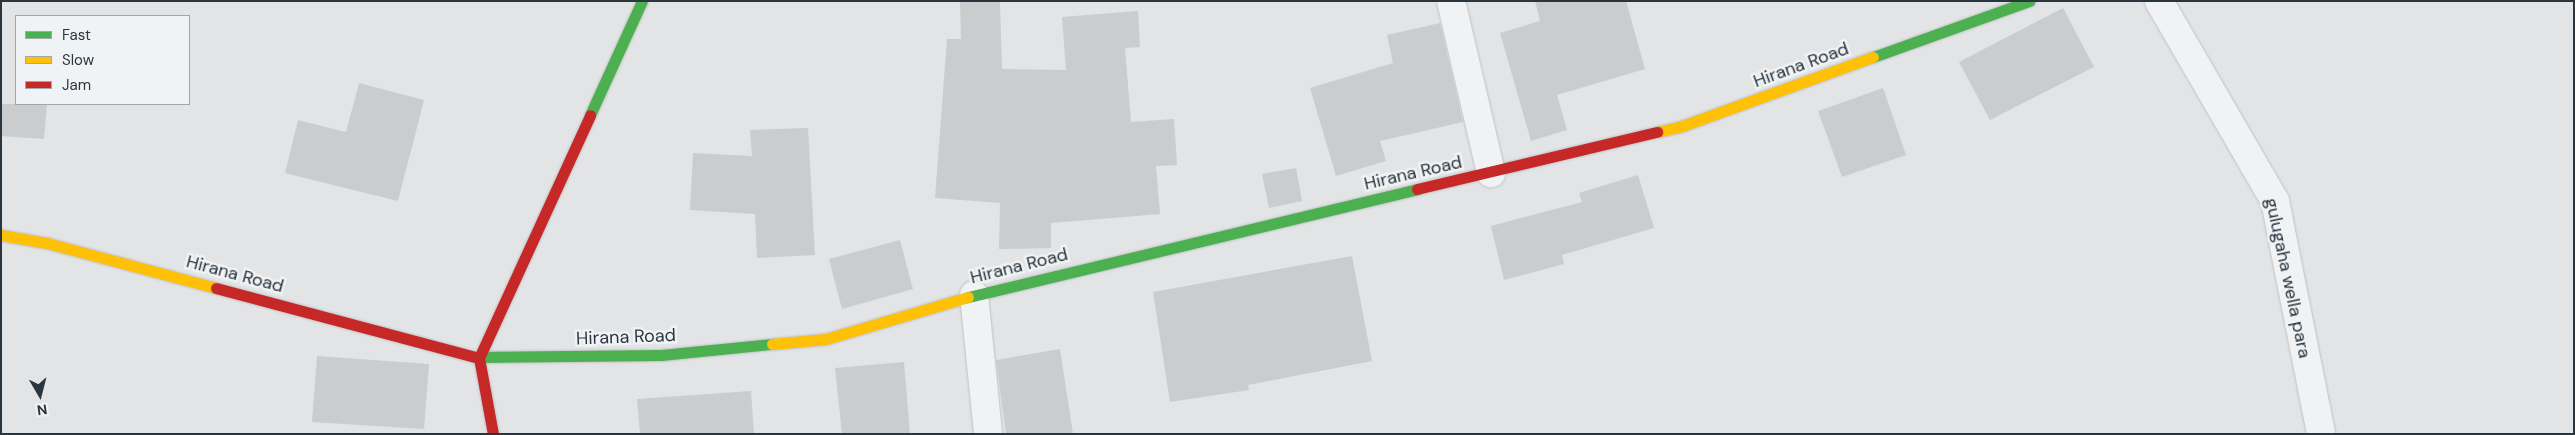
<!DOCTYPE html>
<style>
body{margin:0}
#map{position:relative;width:2575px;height:435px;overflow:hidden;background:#e2e4e6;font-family:"DM Sans",sans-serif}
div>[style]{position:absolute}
.building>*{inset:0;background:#caccce}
.roads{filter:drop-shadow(0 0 1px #c0c2c4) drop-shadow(0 0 1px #c0c2c4)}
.street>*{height:28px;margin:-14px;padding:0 14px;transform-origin:14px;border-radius:14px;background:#f1f2f3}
.fast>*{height:11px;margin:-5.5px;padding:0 5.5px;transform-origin:5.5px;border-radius:5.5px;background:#4caf50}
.slow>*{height:11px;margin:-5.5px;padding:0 5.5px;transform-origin:5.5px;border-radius:5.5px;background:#ffc107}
.jam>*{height:11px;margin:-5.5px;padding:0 5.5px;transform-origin:5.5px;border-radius:5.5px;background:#c62828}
span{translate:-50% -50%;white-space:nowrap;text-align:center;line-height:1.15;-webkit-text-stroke:5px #f0f3f5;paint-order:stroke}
.street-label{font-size:18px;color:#2b353d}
.frame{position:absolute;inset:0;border:2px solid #2b353d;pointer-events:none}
.legend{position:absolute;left:15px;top:15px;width:175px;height:90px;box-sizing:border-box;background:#f0f3f5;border:1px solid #a1a7ab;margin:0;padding:6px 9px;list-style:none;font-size:15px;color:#2b353d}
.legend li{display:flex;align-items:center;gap:10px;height:25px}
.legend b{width:25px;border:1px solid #a1a7ab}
.north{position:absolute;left:15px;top:370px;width:50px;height:50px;-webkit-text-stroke:4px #f0f3f5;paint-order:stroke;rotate:172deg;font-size:14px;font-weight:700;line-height:20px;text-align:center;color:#2b353d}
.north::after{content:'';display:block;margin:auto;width:18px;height:22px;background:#2b353d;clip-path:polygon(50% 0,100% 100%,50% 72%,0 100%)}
</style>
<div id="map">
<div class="building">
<div style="clip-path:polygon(960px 1px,1000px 1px,1002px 69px,1066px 70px,1062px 17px,1138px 11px,1140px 47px,1125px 48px,1131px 122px,1174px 119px,1177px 165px,1156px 166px,1160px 214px,1051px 223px,1051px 248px,999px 249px,1000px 203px,935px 198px,947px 39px,961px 39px)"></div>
<div style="clip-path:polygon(1535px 1px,1626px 1px,1645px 69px,1557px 95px,1567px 130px,1531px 141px,1500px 33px,1540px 21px)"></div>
<div style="clip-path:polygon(2063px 8px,2094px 67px,1990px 120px,1959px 62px)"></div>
<div style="clip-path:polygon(1440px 23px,1463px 122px,1380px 141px,1386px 161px,1336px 176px,1310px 88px,1393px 63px,1387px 35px)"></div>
<div style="clip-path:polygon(359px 83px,424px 100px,398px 201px,285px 173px,298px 120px,346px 132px)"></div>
<div style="clip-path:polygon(1883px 88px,1906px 155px,1842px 177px,1818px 111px)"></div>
<div style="clip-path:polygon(1px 104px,47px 104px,44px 139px,1px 136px)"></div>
<div style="clip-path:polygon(808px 128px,815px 255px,757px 258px,755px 214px,690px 210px,693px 153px,752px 156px,750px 130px)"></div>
<div style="clip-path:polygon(1296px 168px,1302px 201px,1269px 208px,1262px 174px)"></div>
<div style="clip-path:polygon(1638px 175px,1654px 228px,1562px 255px,1564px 264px,1504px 280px,1491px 226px,1582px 202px,1579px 193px)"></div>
<div style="clip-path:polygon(900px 240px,913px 289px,842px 309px,829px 259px)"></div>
<div style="clip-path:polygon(1352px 256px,1372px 361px,1248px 385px,1249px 390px,1170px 402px,1153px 292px)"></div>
<div style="clip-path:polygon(1060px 349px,1073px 434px,1006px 434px,996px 360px)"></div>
<div style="clip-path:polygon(317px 356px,429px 364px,424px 429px,312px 422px)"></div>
<div style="clip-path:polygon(904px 362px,910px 434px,842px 434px,835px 368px)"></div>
<div style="clip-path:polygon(751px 391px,754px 434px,640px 434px,637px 399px)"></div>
</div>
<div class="roads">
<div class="street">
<div style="left:1451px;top:1px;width:177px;rotate:76.9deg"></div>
<div style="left:2159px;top:1px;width:231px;rotate:59.9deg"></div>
<div style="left:2275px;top:201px;width:237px;rotate:78.8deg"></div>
<div style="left:974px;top:295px;width:140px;rotate:84.2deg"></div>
</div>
<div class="fast">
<div style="left:1873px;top:57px;width:166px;rotate:-19.7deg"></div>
<div style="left:590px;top:115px;width:125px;rotate:-65.5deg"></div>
<div style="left:968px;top:297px;width:462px;rotate:-13.5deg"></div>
<div style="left:476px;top:357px;width:185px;rotate:-0.6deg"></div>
<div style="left:661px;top:355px;width:112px;rotate:-5.7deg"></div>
</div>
<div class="slow">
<div style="left:1657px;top:132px;width:26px;rotate:-13deg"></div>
<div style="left:1682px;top:126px;width:203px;rotate:-19.9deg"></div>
<div style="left:1px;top:235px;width:47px;rotate:9.9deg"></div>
<div style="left:47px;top:243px;width:175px;rotate:14.9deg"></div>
<div style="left:772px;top:344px;width:54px;rotate:-5.3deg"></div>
<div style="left:826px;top:339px;width:148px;rotate:-16.5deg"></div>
</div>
<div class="jam">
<div style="left:1417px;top:189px;width:247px;rotate:-13.4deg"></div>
<div style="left:216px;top:288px;width:269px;rotate:14.9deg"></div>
<div style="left:493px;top:434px;width:77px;rotate:-100.4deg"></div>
<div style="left:479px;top:358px;width:267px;rotate:-65.4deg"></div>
</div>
</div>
<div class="street-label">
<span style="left:1801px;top:65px;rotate:-20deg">Hirana Road</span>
<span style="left:1413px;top:173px;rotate:-13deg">Hirana Road</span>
<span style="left:1019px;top:266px;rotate:-14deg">Hirana Road</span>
<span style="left:235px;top:274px;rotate:15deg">Hirana Road</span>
<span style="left:2288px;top:278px;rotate:78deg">gulugaha wella para</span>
<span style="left:626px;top:337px;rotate:-2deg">Hirana Road</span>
</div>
<div class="frame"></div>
<ul class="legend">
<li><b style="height:6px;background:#4caf50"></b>Fast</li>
<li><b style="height:6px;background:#ffc107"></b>Slow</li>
<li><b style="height:6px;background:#c62828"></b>Jam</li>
</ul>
<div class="north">N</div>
</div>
